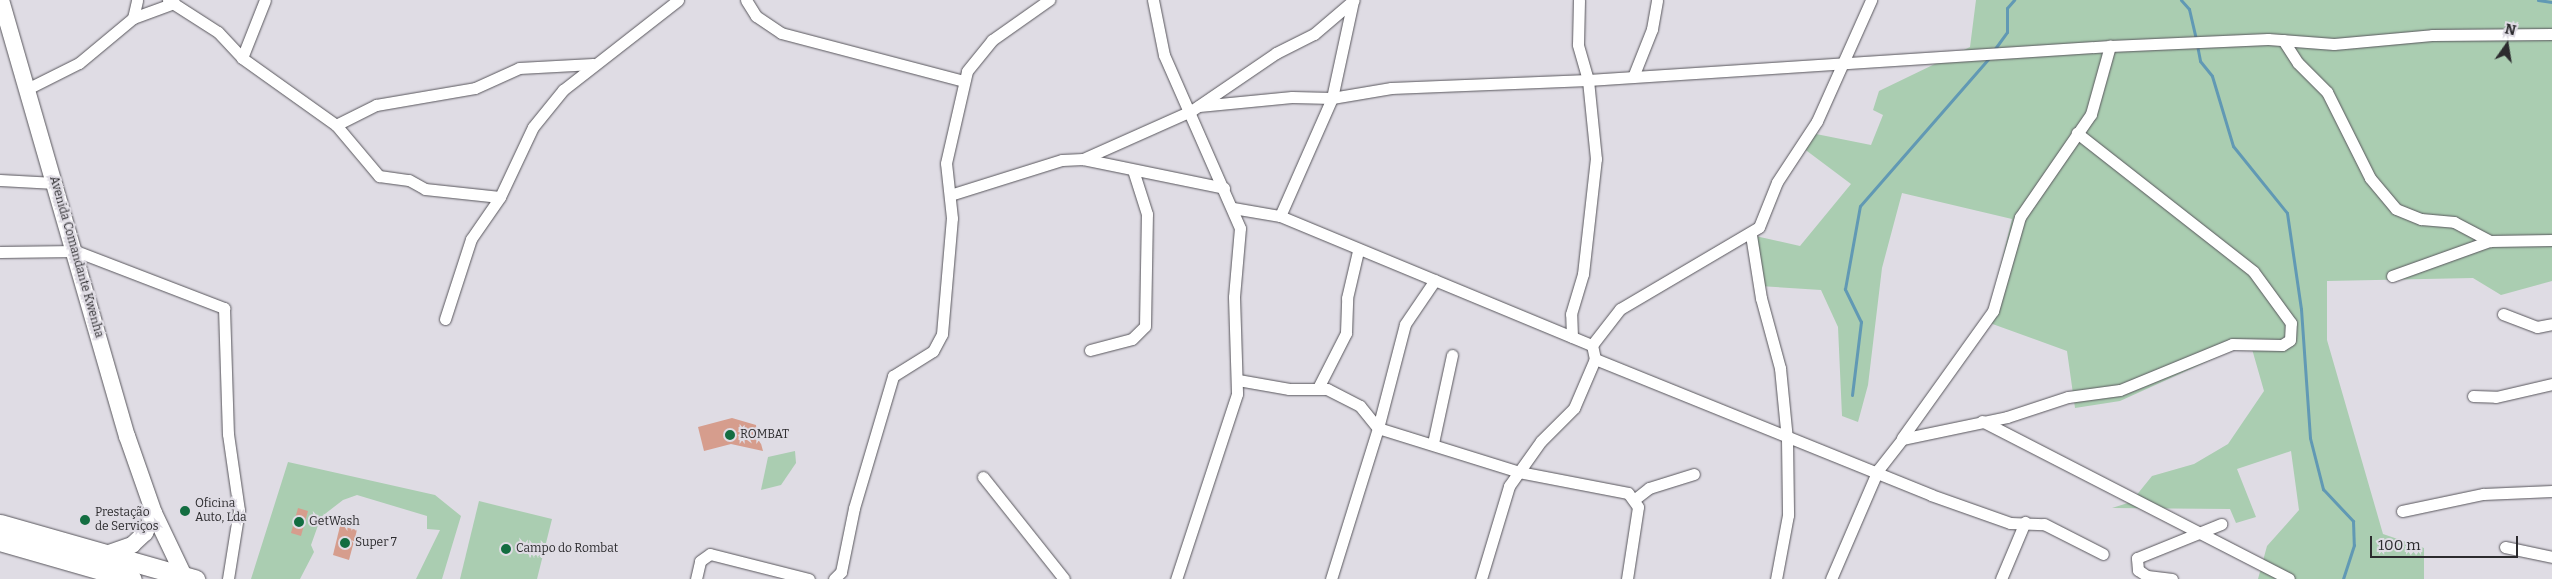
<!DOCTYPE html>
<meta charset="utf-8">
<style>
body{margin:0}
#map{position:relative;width:2552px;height:579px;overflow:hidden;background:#dfdce4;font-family:Bitter,serif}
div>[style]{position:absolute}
.green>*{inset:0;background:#aacdb1}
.stream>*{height:3px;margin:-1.5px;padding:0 1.5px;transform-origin:1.5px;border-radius:1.5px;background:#6199b4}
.building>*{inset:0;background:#d69d8d}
.roads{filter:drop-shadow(0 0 1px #58565c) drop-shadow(0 0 1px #58565c)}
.street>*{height:11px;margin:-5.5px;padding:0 5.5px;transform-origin:5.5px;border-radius:5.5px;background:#fff}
.secondary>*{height:16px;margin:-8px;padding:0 8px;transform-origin:8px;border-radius:8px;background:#fff}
.primary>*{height:19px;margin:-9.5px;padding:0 9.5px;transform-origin:9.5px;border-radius:9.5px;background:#fff}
.dots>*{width:14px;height:14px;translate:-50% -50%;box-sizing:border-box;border:2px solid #dfdce4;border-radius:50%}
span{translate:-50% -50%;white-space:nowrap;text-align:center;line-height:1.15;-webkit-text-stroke:4px #dfdce4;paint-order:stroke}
.street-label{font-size:12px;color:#2c2b2e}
.poi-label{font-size:12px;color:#2c2b2e}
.left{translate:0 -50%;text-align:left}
.north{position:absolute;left:2482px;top:20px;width:50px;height:50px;-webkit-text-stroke:4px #dfdce4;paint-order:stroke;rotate:13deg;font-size:14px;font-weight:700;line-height:20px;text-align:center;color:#2c2b2e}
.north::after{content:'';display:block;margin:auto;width:18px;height:22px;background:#2c2b2e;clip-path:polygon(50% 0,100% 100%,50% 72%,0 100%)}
.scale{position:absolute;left:2370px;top:536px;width:148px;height:22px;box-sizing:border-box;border:2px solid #2c2b2e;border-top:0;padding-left:6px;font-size:15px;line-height:18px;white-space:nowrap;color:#2c2b2e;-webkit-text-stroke:4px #dfdce4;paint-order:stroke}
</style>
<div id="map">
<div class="green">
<div style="clip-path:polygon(1976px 0,2552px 0,2552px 281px,2501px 295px,2473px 278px,2327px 281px,2327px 340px,2383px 534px,2424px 548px,2424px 579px,2258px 579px,2267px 546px,2299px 510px,2291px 451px,2237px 469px,2256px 517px,2236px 523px,2230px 509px,2112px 508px,2131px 502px,2152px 476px,2194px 464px,2228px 444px,2264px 391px,2250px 342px,2120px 401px,2075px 408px,2067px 351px,1987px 322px,2012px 219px,1902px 193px,1882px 268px,1868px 385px,1858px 422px,1842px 416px,1838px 327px,1821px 290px,1759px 286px,1751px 235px,1800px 246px,1851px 184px,1803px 148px,1811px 133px,1871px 145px,1883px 115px,1873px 110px,1879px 91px,1970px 47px)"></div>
<div style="clip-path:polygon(795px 451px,796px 463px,781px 485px,761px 490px,768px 457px)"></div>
<div style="clip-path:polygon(288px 462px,435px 495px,461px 516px,442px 579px,416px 579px,440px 530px,427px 529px,427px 516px,357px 495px,343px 500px,321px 517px,311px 545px,314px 552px,300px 579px,251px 579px)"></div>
<div style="clip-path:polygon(479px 501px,552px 519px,537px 579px,460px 579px)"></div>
</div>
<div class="stream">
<div style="left:2181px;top:0;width:12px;rotate:48deg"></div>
<div style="left:2189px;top:9px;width:31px;rotate:77deg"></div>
<div style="left:2538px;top:0;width:14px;rotate:8deg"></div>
<div style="left:2197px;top:45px;width:16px;rotate:79deg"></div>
<div style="left:2200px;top:61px;width:19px;rotate:51deg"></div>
<div style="left:2212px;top:76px;width:73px;rotate:73.3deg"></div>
<div style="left:2233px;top:146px;width:86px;rotate:51.1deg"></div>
<div style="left:2287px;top:213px;width:97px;rotate:81.7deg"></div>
<div style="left:2301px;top:309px;width:129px;rotate:86deg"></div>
<div style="left:2310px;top:438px;width:53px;rotate:75.7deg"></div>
<div style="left:2323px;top:489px;width:44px;rotate:46.8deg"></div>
<div style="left:2353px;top:521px;width:24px;rotate:88deg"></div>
<div style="left:2354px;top:545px;width:36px;rotate:108deg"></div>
<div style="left:1994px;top:50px;width:22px;rotate:-54deg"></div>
<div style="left:2007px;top:32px;width:24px;rotate:-90deg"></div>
<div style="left:2007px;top:8px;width:11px;rotate:-49deg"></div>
<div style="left:1852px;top:395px;width:74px;rotate:-83deg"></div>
<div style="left:1861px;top:322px;width:37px;rotate:-116deg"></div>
<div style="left:1845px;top:289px;width:84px;rotate:-79.8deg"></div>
<div style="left:1860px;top:206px;width:196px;rotate:-48.9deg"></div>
</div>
<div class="building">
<div style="clip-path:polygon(732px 418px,756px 425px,763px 451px,731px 444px,704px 451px,698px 427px)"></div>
<div style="clip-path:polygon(298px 508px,308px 511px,301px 536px,291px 533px)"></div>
<div style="clip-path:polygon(340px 526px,357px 530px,349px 560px,333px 555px)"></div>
</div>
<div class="roads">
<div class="street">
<div style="left:168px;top:0;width:59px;rotate:32.6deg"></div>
<div style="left:218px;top:32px;width:35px;rotate:47deg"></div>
<div style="left:242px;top:58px;width:115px;rotate:35.5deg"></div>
<div style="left:336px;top:125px;width:67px;rotate:49.9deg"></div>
<div style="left:379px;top:176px;width:30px;rotate:8deg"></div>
<div style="left:409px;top:180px;width:18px;rotate:29deg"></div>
<div style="left:425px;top:189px;width:75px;rotate:6.1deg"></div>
<div style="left:746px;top:0;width:19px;rotate:58deg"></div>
<div style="left:756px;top:16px;width:30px;rotate:34deg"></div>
<div style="left:781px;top:33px;width:189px;rotate:14.7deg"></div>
<div style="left:1153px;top:0;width:56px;rotate:78.7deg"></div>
<div style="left:1164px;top:55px;width:189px;rotate:66.3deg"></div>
<div style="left:1240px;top:228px;width:69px;rotate:95deg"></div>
<div style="left:1234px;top:297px;width:97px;rotate:88.2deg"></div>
<div style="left:1237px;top:394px;width:195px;rotate:108.2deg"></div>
<div style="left:133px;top:18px;width:18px;rotate:-77deg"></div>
<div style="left:2283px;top:40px;width:27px;rotate:57deg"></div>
<div style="left:2298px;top:63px;width:41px;rotate:45deg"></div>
<div style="left:2327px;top:92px;width:96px;rotate:63.4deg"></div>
<div style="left:2370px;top:178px;width:40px;rotate:50deg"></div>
<div style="left:2396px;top:209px;width:27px;rotate:22deg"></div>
<div style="left:2421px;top:219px;width:33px;rotate:5deg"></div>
<div style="left:2454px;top:222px;width:41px;rotate:27.8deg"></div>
<div style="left:2490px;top:241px;width:62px;rotate:-0.9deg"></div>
<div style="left:242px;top:58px;width:62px;rotate:-68.4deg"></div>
<div style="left:1633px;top:77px;width:52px;rotate:-68.4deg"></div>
<div style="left:1652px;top:29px;width:29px;rotate:-80deg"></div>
<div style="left:25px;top:90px;width:60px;rotate:-26.6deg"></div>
<div style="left:79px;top:63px;width:70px;rotate:-39.8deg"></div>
<div style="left:133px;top:18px;width:44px;rotate:-20.1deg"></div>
<div style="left:1199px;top:106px;width:93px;rotate:-5.5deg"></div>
<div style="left:1292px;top:97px;width:40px;rotate:1.4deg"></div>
<div style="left:1332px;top:98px;width:60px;rotate:-9.6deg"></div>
<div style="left:1391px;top:88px;width:197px;rotate:-2.3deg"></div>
<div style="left:1588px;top:80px;width:523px;rotate:-3.73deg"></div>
<div style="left:2110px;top:46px;width:158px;rotate:-2.5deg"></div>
<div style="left:2268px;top:39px;width:66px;rotate:4.3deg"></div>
<div style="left:2334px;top:44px;width:98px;rotate:-5.2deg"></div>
<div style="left:2432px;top:35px;width:120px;rotate:-0.5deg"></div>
<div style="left:336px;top:125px;width:45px;rotate:-26.6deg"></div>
<div style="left:376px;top:105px;width:100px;rotate:-9.7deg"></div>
<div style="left:475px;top:88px;width:48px;rotate:-24.4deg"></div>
<div style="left:519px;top:68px;width:74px;rotate:-3.1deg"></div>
<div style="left:1083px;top:159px;width:118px;rotate:-24deg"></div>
<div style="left:1191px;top:111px;width:103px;rotate:-34.3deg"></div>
<div style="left:1276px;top:53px;width:42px;rotate:-26.6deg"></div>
<div style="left:1314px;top:34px;width:52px;rotate:-40.4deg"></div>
<div style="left:0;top:180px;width:55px;rotate:3.1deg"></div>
<div style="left:950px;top:195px;width:117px;rotate:-17.4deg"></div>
<div style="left:1062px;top:160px;width:21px;rotate:-3deg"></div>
<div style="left:1083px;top:159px;width:144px;rotate:11.6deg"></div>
<div style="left:1233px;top:208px;width:48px;rotate:9.7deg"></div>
<div style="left:1280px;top:216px;width:338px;rotate:22.5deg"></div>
<div style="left:1280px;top:216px;width:129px;rotate:-66.2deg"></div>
<div style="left:1332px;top:98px;width:99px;rotate:-77.8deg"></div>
<div style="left:1751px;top:235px;width:64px;rotate:81deg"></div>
<div style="left:1761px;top:298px;width:73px;rotate:74.8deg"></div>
<div style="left:1780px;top:368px;width:71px;rotate:84.4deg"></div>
<div style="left:1787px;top:439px;width:76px;rotate:89.2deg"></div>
<div style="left:1788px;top:515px;width:65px;rotate:100.6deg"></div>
<div style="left:0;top:252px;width:76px;rotate:-0.8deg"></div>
<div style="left:76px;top:251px;width:159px;rotate:21.1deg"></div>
<div style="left:224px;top:308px;width:126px;rotate:88.2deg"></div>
<div style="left:228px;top:434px;width:77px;rotate:81.8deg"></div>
<div style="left:239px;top:510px;width:70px;rotate:99.1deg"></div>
<div style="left:2392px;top:276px;width:104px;rotate:-19.7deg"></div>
<div style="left:2503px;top:314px;width:36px;rotate:21deg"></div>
<div style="left:2537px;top:327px;width:15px;rotate:-11deg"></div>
<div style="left:445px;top:319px;width:84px;rotate:-72deg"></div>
<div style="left:471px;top:239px;width:51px;rotate:-55.4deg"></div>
<div style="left:500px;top:197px;width:77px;rotate:-64.8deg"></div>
<div style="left:533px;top:127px;width:48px;rotate:-51deg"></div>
<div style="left:563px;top:90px;width:146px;rotate:-38deg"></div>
<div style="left:1572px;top:337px;width:23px;rotate:-92deg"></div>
<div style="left:1571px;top:314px;width:42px;rotate:-73.3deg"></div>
<div style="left:1583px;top:274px;width:116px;rotate:-83.6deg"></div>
<div style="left:1596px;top:159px;width:79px;rotate:-95.8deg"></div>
<div style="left:1588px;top:80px;width:37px;rotate:-106deg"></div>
<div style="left:1578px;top:44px;width:44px;rotate:-88.7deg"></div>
<div style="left:1090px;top:350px;width:43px;rotate:-14.7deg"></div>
<div style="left:1132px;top:339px;width:18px;rotate:-45deg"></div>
<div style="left:1145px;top:326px;width:112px;rotate:-89deg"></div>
<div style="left:1147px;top:214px;width:46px;rotate:-107.7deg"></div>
<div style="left:1595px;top:359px;width:362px;rotate:22deg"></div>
<div style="left:1931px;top:495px;width:84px;rotate:19.5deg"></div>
<div style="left:2010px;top:523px;width:34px;rotate:2deg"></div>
<div style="left:2044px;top:524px;width:66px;rotate:27deg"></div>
<div style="left:1238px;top:380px;width:52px;rotate:10deg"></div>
<div style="left:1289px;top:389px;width:38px"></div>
<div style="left:1327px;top:389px;width:37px;rotate:27deg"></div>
<div style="left:1360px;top:406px;width:28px;rotate:51deg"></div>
<div style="left:1378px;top:428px;width:148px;rotate:17.3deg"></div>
<div style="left:1519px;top:472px;width:111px;rotate:10.9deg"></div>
<div style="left:1628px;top:493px;width:17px;rotate:54deg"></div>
<div style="left:1638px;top:507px;width:73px;rotate:98.7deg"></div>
<div style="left:1318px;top:388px;width:62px;rotate:-63deg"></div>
<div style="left:1346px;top:333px;width:35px;rotate:-88deg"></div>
<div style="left:1347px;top:298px;width:48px;rotate:-76.8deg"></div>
<div style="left:2473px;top:396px;width:23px;rotate:2deg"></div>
<div style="left:2496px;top:397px;width:57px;rotate:-13.1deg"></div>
<div style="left:1982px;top:421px;width:345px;rotate:27.2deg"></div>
<div style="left:1902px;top:438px;width:156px;rotate:-54.4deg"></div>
<div style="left:1993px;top:311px;width:98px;rotate:-74deg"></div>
<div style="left:2020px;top:217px;width:125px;rotate:-55.4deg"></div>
<div style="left:2091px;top:114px;width:71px;rotate:-74.4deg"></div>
<div style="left:1433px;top:443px;width:90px;rotate:-77.8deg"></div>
<div style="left:983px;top:477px;width:130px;rotate:51.5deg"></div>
<div style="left:1635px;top:499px;width:18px;rotate:-38deg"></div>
<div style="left:1649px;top:488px;width:47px;rotate:-17.3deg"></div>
<div style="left:2402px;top:511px;width:83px;rotate:-11.9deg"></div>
<div style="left:2483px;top:494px;width:69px;rotate:-2.5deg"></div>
<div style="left:2505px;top:547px;width:48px;rotate:12deg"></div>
<div style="left:696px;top:579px;width:18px;rotate:-77deg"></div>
<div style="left:700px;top:561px;width:12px;rotate:-35deg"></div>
<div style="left:710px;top:554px;width:102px;rotate:14.2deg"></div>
<div style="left:834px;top:579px;width:10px;rotate:-45deg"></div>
<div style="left:841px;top:572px;width:65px;rotate:-78.5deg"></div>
<div style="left:854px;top:508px;width:138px;rotate:-73.5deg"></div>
<div style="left:893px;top:376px;width:47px;rotate:-32deg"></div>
<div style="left:933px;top:351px;width:19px;rotate:-62deg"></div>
<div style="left:942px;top:334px;width:116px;rotate:-85.1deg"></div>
<div style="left:952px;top:218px;width:55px;rotate:-96.2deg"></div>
<div style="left:946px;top:163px;width:94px;rotate:-77.1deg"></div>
<div style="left:967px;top:71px;width:40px;rotate:-51deg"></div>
<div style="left:992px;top:40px;width:70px;rotate:-35.1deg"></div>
<div style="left:1331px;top:579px;width:158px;rotate:-72.7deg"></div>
<div style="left:1378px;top:428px;width:107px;rotate:-75.4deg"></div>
<div style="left:1405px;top:324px;width:53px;rotate:-55.7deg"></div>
<div style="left:1481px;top:579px;width:97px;rotate:-73.2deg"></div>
<div style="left:1509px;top:486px;width:55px;rotate:-54.6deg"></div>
<div style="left:1541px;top:441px;width:47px;rotate:-45deg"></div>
<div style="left:1574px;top:408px;width:53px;rotate:-66.8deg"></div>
<div style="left:1595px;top:359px;width:14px;rotate:-102deg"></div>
<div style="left:1592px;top:345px;width:46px;rotate:-52.1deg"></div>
<div style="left:1620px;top:309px;width:161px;rotate:-30.5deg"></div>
<div style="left:1759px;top:227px;width:48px;rotate:-68.2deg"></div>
<div style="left:1777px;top:182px;width:73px;rotate:-56.7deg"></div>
<div style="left:1817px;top:121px;width:133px;rotate:-65.9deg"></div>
<div style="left:1831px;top:579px;width:119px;rotate:-66.7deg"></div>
<div style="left:1878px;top:470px;width:39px;rotate:-52deg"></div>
<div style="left:1902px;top:439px;width:107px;rotate:-11.8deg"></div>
<div style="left:2007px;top:417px;width:64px;rotate:-18.2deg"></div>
<div style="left:2068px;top:397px;width:52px;rotate:-7.7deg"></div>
<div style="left:2120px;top:390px;width:121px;rotate:-22.3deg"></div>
<div style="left:2232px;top:344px;width:50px;rotate:1.1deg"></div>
<div style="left:2282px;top:345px;width:9px;rotate:-32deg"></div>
<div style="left:2290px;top:340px;width:17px;rotate:-87deg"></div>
<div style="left:2291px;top:323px;width:64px;rotate:-126.2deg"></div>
<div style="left:2253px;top:271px;width:224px;rotate:-141.9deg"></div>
<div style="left:2001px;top:579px;width:62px;rotate:-67.2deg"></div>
<div style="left:2172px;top:579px;width:25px;rotate:-173deg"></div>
<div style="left:2147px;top:576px;width:11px;rotate:-146deg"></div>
<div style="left:2138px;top:570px;width:12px;rotate:-95deg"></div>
<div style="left:2137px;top:558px;width:91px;rotate:-22deg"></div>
</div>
<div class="secondary">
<div style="left:1px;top:0;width:454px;rotate:73.9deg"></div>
<div style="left:127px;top:436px;width:82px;rotate:70.7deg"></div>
<div style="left:154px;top:513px;width:70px;rotate:64.5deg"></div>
<div style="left:106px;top:554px;width:28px;rotate:-19deg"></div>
<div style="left:132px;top:545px;width:18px;rotate:-43deg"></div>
<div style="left:145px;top:533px;width:22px;rotate:-66deg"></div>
</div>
<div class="primary">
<div style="left:0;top:524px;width:203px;rotate:15.8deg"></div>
<div style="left:0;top:541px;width:137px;rotate:16.1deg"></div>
</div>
</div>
<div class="dots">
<div style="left:730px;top:435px;background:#136d41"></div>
<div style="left:185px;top:511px;background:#136d41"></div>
<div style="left:85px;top:520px;background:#136d41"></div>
<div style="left:299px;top:522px;background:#136d41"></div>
<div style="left:345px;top:543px;background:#136d41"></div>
<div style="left:506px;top:549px;background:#136d41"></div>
</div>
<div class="street-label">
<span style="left:76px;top:257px;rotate:74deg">Avenida Comandante Kwenha</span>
</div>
<div class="poi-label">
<span class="left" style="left:740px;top:435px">ROMBAT</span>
<span class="left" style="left:195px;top:511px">Oficina<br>Auto, Lda</span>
<span class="left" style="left:95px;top:520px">Prestação<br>de Serviços</span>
<span class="left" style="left:309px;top:522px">GetWash</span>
<span class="left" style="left:355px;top:543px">Super 7</span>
<span class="left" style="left:516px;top:549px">Campo do Rombat</span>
</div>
<div class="north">N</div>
<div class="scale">100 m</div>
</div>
